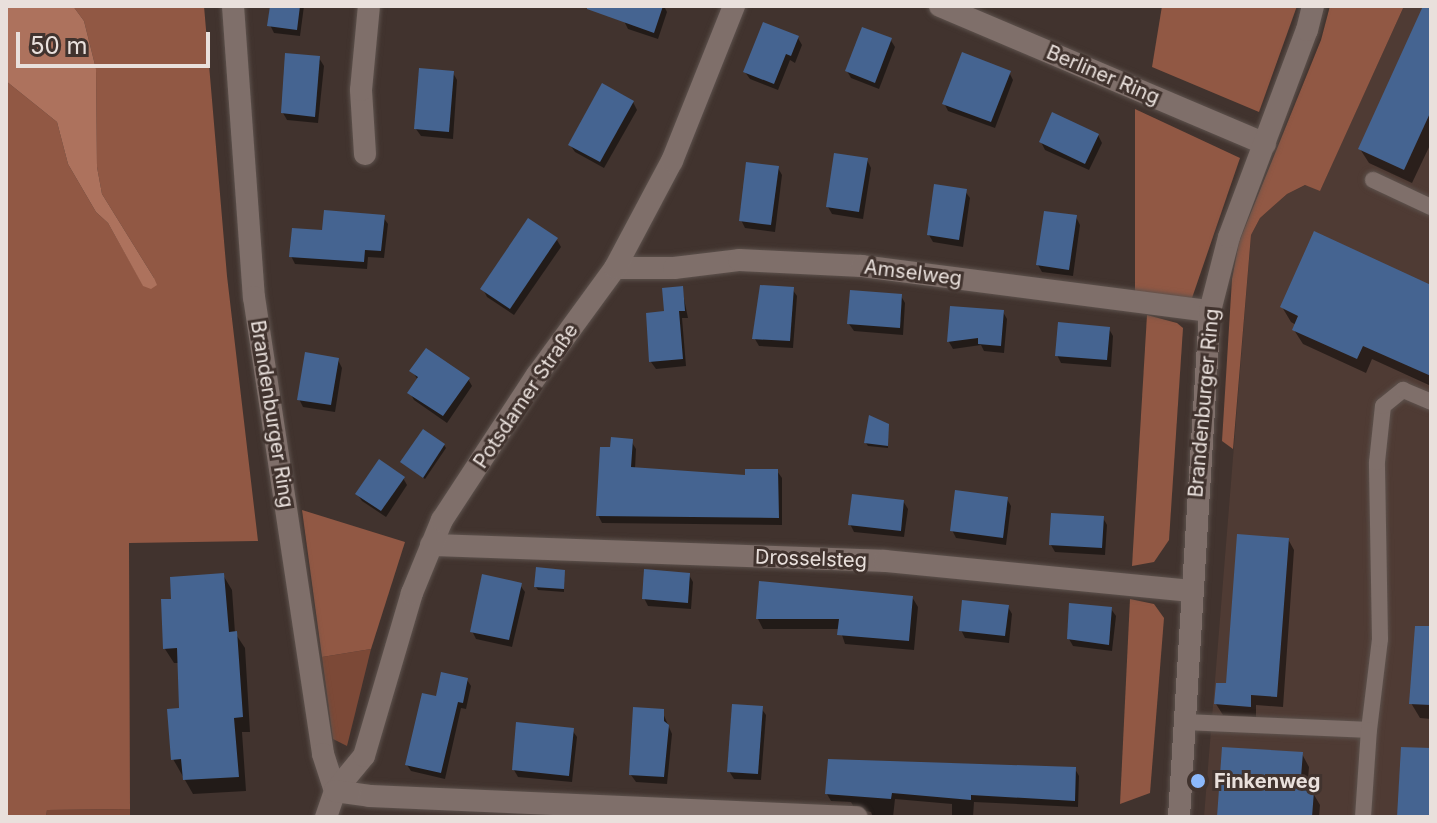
<!DOCTYPE html>
<meta charset="utf-8">
<style>
body{margin:0}
#map{position:relative;width:1437px;height:823px;overflow:hidden;background:#41332e;font-family:Inter,sans-serif}
div>[style]{position:absolute}
.built>*{inset:0;background:#4f3b34}
.green>*{inset:0;background:#7c4937}
.forest>*{inset:0;background:#915844}
.water>*{inset:0;background:#ad725d}
.shadow>*{inset:0;background:#0007}
.building>*{inset:0;background:#456491}
.roads{filter:drop-shadow(0 0 2px #5d524d) drop-shadow(0 0 2px #5d524d)}
.service>*{height:16px;margin:-8px;padding:0 8px;transform-origin:8px;border-radius:8px;background:#7f6f6a}
.minor>*{height:22px;margin:-11px;padding:0 11px;transform-origin:11px;border-radius:11px;background:#7f6f6a}
.dots>*{width:22px;height:22px;translate:-50% -50%;box-sizing:border-box;border:4px solid #41332e;border-radius:50%}
span{translate:-50% -50%;white-space:nowrap;text-align:center;line-height:1.15;-webkit-text-stroke:6px #41332e;paint-order:stroke}
.street-label{font-size:20px;color:#e9e0dc}
.poi-label{font-size:20px;color:#e9e0dc;font-weight:700}
.left{translate:0 -50%;text-align:left}
.frame{position:absolute;inset:0;border:8px solid #e9e0dc;pointer-events:none}
.scale{position:absolute;left:16px;top:32px;width:194px;height:36px;box-sizing:border-box;border:4px solid #e9e0dc;border-top:0;padding-left:10px;font-size:24px;line-height:28px;white-space:nowrap;color:#e9e0dc;-webkit-text-stroke:6px #41332e;paint-order:stroke}
</style>
<div id="map">
<div class="built">
<div style="clip-path:polygon(1404px 6px,1431px 6px,1431px 817px,1204px 817px,1251px 235px,1260px 218px,1287px 194px,1306px 185px,1320px 190px)"></div>
</div>
<div class="green">
<div style="clip-path:polygon(371px 649px,347px 746px,333px 739px,322px 657px)"></div>
<div style="clip-path:polygon(130px 809px,130px 817px,46px 817px,47px 810px)"></div>
</div>
<div class="forest">
<div style="clip-path:polygon(73px 6px,204px 6px,227px 276px,258px 541px,129px 543px,130px 809px,47px 810px,46px 817px,6px 817px,6px 81px,57px 122px,68px 164px,96px 212px,108px 223px,143px 285px,154px 278px,102px 194px,97px 167px,96px 69px,84px 21px)"></div>
<div style="clip-path:polygon(1162px 6px,1297px 6px,1259px 112px,1152px 67px)"></div>
<div style="clip-path:polygon(1330px 6px,1404px 6px,1320px 191px,1305px 185px,1287px 194px,1260px 218px,1251px 235px,1233px 449px,1222px 441px,1232px 279px,1239px 242px,1321px 40px)"></div>
<div style="clip-path:polygon(1135px 109px,1240px 158px,1192px 298px,1135px 292px)"></div>
<div style="clip-path:polygon(1147px 315px,1177px 323px,1183px 328px,1169px 540px,1154px 562px,1132px 566px)"></div>
<div style="clip-path:polygon(302px 510px,405px 542px,371px 649px,322px 657px)"></div>
<div style="clip-path:polygon(1130px 599px,1154px 604px,1164px 618px,1150px 793px,1120px 804px)"></div>
</div>
<div class="water">
<div style="clip-path:polygon(6px 6px,73px 6px,84px 21px,96px 69px,97px 167px,102px 194px,154px 278px,157px 285px,151px 289px,143px 286px,108px 223px,96px 212px,68px 164px,57px 122px,6px 81px)"></div>
</div>
<div class="shadow">
<div style="clip-path:polygon(272px 6px,304px 6px,300px 36px,274px 33px,270px 25px)"></div>
<div style="clip-path:polygon(629px 6px,664px 6px,667px 12px,658px 39px,628px 29px,624px 21px)"></div>
<div style="clip-path:polygon(1425px 6px,1431px 6px,1431px 143px,1412px 183px,1369px 163px,1360px 149px)"></div>
<div style="clip-path:polygon(798px 38px,802px 45px,795px 63px,790px 60px,778px 90px,750px 79px,745px 72px)"></div>
<div style="clip-path:polygon(890px 39px,895px 47px,879px 89px,851px 78px,847px 71px)"></div>
<div style="clip-path:polygon(319px 58px,324px 66px,318px 123px,287px 120px,283px 113px)"></div>
<div style="clip-path:polygon(1009px 72px,1013px 80px,995px 128px,948px 111px,944px 103px)"></div>
<div style="clip-path:polygon(453px 73px,457px 80px,453px 139px,421px 136px,416px 129px)"></div>
<div style="clip-path:polygon(633px 102px,637px 110px,604px 168px,575px 152px,570px 145px)"></div>
<div style="clip-path:polygon(1098px 135px,1102px 143px,1089px 170px,1045px 150px,1041px 142px)"></div>
<div style="clip-path:polygon(867px 160px,871px 168px,863px 219px,832px 214px,828px 207px)"></div>
<div style="clip-path:polygon(778px 168px,782px 175px,775px 232px,745px 228px,741px 220px)"></div>
<div style="clip-path:polygon(965px 191px,970px 198px,963px 247px,933px 242px,929px 235px)"></div>
<div style="clip-path:polygon(383px 217px,388px 224px,384px 258px,368px 257px,367px 269px,295px 264px,291px 256px,324px 233px)"></div>
<div style="clip-path:polygon(1076px 217px,1080px 225px,1073px 276px,1042px 272px,1038px 265px)"></div>
<div style="clip-path:polygon(557px 240px,561px 247px,514px 315px,487px 297px,483px 289px)"></div>
<div style="clip-path:polygon(1431px 287px,1431px 386px,1372px 359px,1366px 373px,1303px 344px,1294px 330px,1296px 325px,1291px 322px,1282px 307px)"></div>
<div style="clip-path:polygon(682px 289px,688px 318px,682px 318px,686px 366px,656px 369px,651px 362px,666px 313px)"></div>
<div style="clip-path:polygon(792px 289px,797px 296px,793px 348px,759px 346px,755px 339px)"></div>
<div style="clip-path:polygon(901px 296px,905px 303px,903px 335px,854px 331px,849px 324px)"></div>
<div style="clip-path:polygon(952px 308px,1003px 312px,1007px 319px,1004px 353px,984px 351px,981px 345px,953px 349px,949px 342px)"></div>
<div style="clip-path:polygon(1109px 329px,1113px 336px,1111px 367px,1061px 363px,1057px 355px)"></div>
<div style="clip-path:polygon(338px 360px,342px 368px,335px 412px,303px 407px,299px 399px)"></div>
<div style="clip-path:polygon(412px 371px,468px 379px,472px 386px,447px 423px,414px 400px,410px 393px,418px 380px)"></div>
<div style="clip-path:polygon(888px 426px,888px 448px,868px 446px,866px 443px)"></div>
<div style="clip-path:polygon(631px 441px,636px 449px,635px 469px,747px 477px,777px 471px,782px 478px,782px 525px,602px 523px,598px 515px,612px 449px)"></div>
<div style="clip-path:polygon(444px 445px,446px 448px,425px 479px,402px 462px)"></div>
<div style="clip-path:polygon(403px 478px,407px 485px,386px 517px,362px 501px,357px 494px)"></div>
<div style="clip-path:polygon(1007px 499px,1011px 506px,1006px 545px,956px 538px,952px 530px)"></div>
<div style="clip-path:polygon(903px 501px,908px 509px,904px 537px,854px 532px,850px 524px)"></div>
<div style="clip-path:polygon(1103px 518px,1107px 525px,1105px 555px,1055px 552px,1051px 545px)"></div>
<div style="clip-path:polygon(1288px 539px,1294px 550px,1283px 707px,1256px 705px,1256px 717px,1223px 715px,1216px 704px,1228px 685px)"></div>
<div style="clip-path:polygon(564px 572px,564px 592px,538px 590px,536px 587px)"></div>
<div style="clip-path:polygon(223px 575px,232px 590px,235px 633px,245px 648px,250px 732px,242px 732px,246px 791px,193px 794px,173px 759px,182px 710px,179px 663px,174px 663px,165px 649px,173px 601px)"></div>
<div style="clip-path:polygon(689px 575px,693px 582px,691px 609px,648px 606px,644px 598px)"></div>
<div style="clip-path:polygon(761px 584px,912px 597px,918px 607px,914px 650px,845px 644px,840px 629px,763px 629px,758px 619px)"></div>
<div style="clip-path:polygon(520px 585px,525px 592px,512px 647px,476px 639px,472px 631px)"></div>
<div style="clip-path:polygon(1008px 607px,1012px 614px,1009px 643px,965px 638px,961px 630px)"></div>
<div style="clip-path:polygon(1111px 609px,1116px 616px,1112px 651px,1073px 646px,1069px 639px)"></div>
<div style="clip-path:polygon(1431px 641px,1431px 719px,1420px 718px,1411px 703px)"></div>
<div style="clip-path:polygon(467px 680px,471px 686px,466px 709px,461px 708px,445px 779px,411px 771px,407px 765px,437px 698px)"></div>
<div style="clip-path:polygon(761px 708px,766px 715px,761px 780px,734px 779px,729px 771px)"></div>
<div style="clip-path:polygon(662px 711px,672px 734px,667px 784px,636px 782px,631px 775px)"></div>
<div style="clip-path:polygon(572px 730px,577px 737px,572px 782px,518px 777px,514px 770px)"></div>
<div style="clip-path:polygon(1302px 754px,1309px 767px,1307px 793px,1313px 793px,1320px 805px,1319px 817px,1219px 817px)"></div>
<div style="clip-path:polygon(1075px 769px,1079px 776px,1078px 807px,974px 802px,973px 817px,952px 817px,952px 804px,895px 799px,893px 817px,873px 817px,871px 812px,855px 809px,851px 802px,831px 801px,827px 794px)"></div>
</div>
<div class="building">
<div style="clip-path:polygon(270px 6px,300px 6px,297px 30px,267px 26px)"></div>
<div style="clip-path:polygon(587px 6px,663px 6px,654px 33px,587px 9px)"></div>
<div style="clip-path:polygon(1423px 6px,1431px 6px,1431px 111px,1404px 170px,1358px 149px)"></div>
<div style="clip-path:polygon(763px 22px,799px 36px,791px 56px,786px 54px,774px 84px,743px 72px)"></div>
<div style="clip-path:polygon(862px 27px,892px 38px,875px 83px,845px 71px)"></div>
<div style="clip-path:polygon(962px 52px,1011px 71px,991px 122px,942px 104px)"></div>
<div style="clip-path:polygon(285px 53px,320px 56px,315px 117px,281px 113px)"></div>
<div style="clip-path:polygon(419px 68px,454px 71px,449px 132px,414px 129px)"></div>
<div style="clip-path:polygon(602px 83px,634px 101px,600px 162px,568px 145px)"></div>
<div style="clip-path:polygon(1052px 112px,1099px 134px,1085px 164px,1039px 142px)"></div>
<div style="clip-path:polygon(834px 153px,868px 158px,859px 212px,826px 207px)"></div>
<div style="clip-path:polygon(746px 162px,779px 166px,771px 225px,739px 221px)"></div>
<div style="clip-path:polygon(934px 184px,967px 189px,959px 240px,927px 235px)"></div>
<div style="clip-path:polygon(324px 210px,385px 215px,381px 251px,365px 250px,364px 262px,289px 257px,292px 228px,322px 230px)"></div>
<div style="clip-path:polygon(1044px 211px,1077px 215px,1069px 270px,1036px 265px)"></div>
<div style="clip-path:polygon(528px 218px,558px 238px,510px 309px,480px 289px)"></div>
<div style="clip-path:polygon(1314px 231px,1431px 285px,1431px 376px,1363px 346px,1357px 359px,1292px 330px,1298px 316px,1280px 307px)"></div>
<div style="clip-path:polygon(760px 285px,794px 287px,790px 341px,752px 339px)"></div>
<div style="clip-path:polygon(683px 286px,685px 311px,679px 311px,683px 359px,649px 362px,646px 313px,664px 311px,662px 288px)"></div>
<div style="clip-path:polygon(850px 290px,902px 294px,900px 328px,847px 324px)"></div>
<div style="clip-path:polygon(950px 306px,1004px 310px,1001px 346px,978px 344px,978px 338px,947px 342px)"></div>
<div style="clip-path:polygon(1058px 322px,1110px 327px,1107px 360px,1055px 356px)"></div>
<div style="clip-path:polygon(426px 348px,470px 378px,443px 416px,407px 393px,418px 377px,409px 371px)"></div>
<div style="clip-path:polygon(305px 352px,339px 358px,331px 405px,297px 400px)"></div>
<div style="clip-path:polygon(869px 415px,889px 424px,888px 446px,864px 443px)"></div>
<div style="clip-path:polygon(423px 429px,445px 444px,423px 478px,400px 462px)"></div>
<div style="clip-path:polygon(611px 437px,633px 439px,631px 467px,745px 475px,745px 469px,778px 469px,779px 518px,596px 516px,600px 447px,610px 447px)"></div>
<div style="clip-path:polygon(379px 459px,405px 477px,381px 511px,355px 494px)"></div>
<div style="clip-path:polygon(955px 490px,1008px 497px,1003px 538px,950px 531px)"></div>
<div style="clip-path:polygon(852px 494px,904px 500px,901px 531px,848px 525px)"></div>
<div style="clip-path:polygon(1051px 513px,1104px 516px,1102px 548px,1049px 545px)"></div>
<div style="clip-path:polygon(1237px 534px,1289px 538px,1277px 697px,1251px 695px,1251px 707px,1214px 704px,1216px 683px,1226px 683px)"></div>
<div style="clip-path:polygon(536px 567px,565px 570px,564px 589px,534px 587px)"></div>
<div style="clip-path:polygon(644px 569px,690px 573px,688px 603px,642px 599px)"></div>
<div style="clip-path:polygon(224px 573px,229px 632px,237px 631px,243px 717px,234px 718px,239px 777px,183px 780px,181px 759px,171px 760px,167px 709px,179px 708px,177px 648px,163px 649px,161px 599px,171px 599px,170px 577px)"></div>
<div style="clip-path:polygon(482px 574px,522px 583px,509px 640px,470px 632px)"></div>
<div style="clip-path:polygon(759px 581px,913px 596px,909px 641px,837px 635px,839px 619px,756px 619px)"></div>
<div style="clip-path:polygon(962px 600px,1009px 605px,1005px 636px,959px 631px)"></div>
<div style="clip-path:polygon(1069px 603px,1112px 607px,1109px 645px,1067px 639px)"></div>
<div style="clip-path:polygon(1415px 626px,1431px 626px,1431px 705px,1409px 704px)"></div>
<div style="clip-path:polygon(441px 672px,468px 678px,463px 703px,458px 702px,441px 773px,405px 765px,422px 693px,436px 696px)"></div>
<div style="clip-path:polygon(732px 704px,763px 706px,758px 774px,727px 772px)"></div>
<div style="clip-path:polygon(633px 707px,664px 709px,664px 721px,669px 725px,664px 777px,629px 775px)"></div>
<div style="clip-path:polygon(516px 722px,574px 728px,569px 776px,512px 770px)"></div>
<div style="clip-path:polygon(1222px 747px,1303px 752px,1300px 790px,1314px 791px,1312px 817px,1217px 817px)"></div>
<div style="clip-path:polygon(1401px 747px,1431px 748px,1431px 817px,1397px 817px)"></div>
<div style="clip-path:polygon(828px 759px,1076px 767px,1075px 801px,971px 795px,971px 800px,892px 793px,891px 799px,825px 794px)"></div>
</div>
<div class="roads">
<div class="service">
<div style="left:1373px;top:180px;width:64px;rotate:25deg"></div>
<div style="left:1186px;top:722px;width:183px;rotate:2.5deg"></div>
<div style="left:1369px;top:730px;width:92px;rotate:-83.1deg"></div>
<div style="left:1380px;top:639px;width:177px;rotate:-91deg"></div>
<div style="left:1377px;top:462px;width:56px;rotate:-83.9deg"></div>
<div style="left:1383px;top:406px;width:26px;rotate:-39deg"></div>
<div style="left:1403px;top:390px;width:30px;rotate:23deg"></div>
<div style="left:1363px;top:817px;width:87px;rotate:-86.1deg"></div>
</div>
<div class="minor">
<div style="left:233px;top:6px;width:292px;rotate:85.9deg"></div>
<div style="left:254px;top:297px;width:462px;rotate:81.4deg"></div>
<div style="left:323px;top:754px;width:39px;rotate:72deg"></div>
<div style="left:335px;top:791px;width:28px;rotate:109deg"></div>
<div style="left:940px;top:6px;width:353px;rotate:23deg"></div>
<div style="left:365px;top:154px;width:64px;rotate:-93.6deg"></div>
<div style="left:361px;top:90px;width:84px;rotate:-84.6deg"></div>
<div style="left:615px;top:268px;width:59px"></div>
<div style="left:674px;top:268px;width:65px;rotate:-7deg"></div>
<div style="left:739px;top:260px;width:123px;rotate:2.8deg"></div>
<div style="left:862px;top:266px;width:351px;rotate:7.4deg"></div>
<div style="left:431px;top:545px;width:454px;rotate:2deg"></div>
<div style="left:885px;top:561px;width:307px;rotate:5.6deg"></div>
<div style="left:335px;top:791px;width:45px;rotate:-50.4deg"></div>
<div style="left:364px;top:756px;width:170px;rotate:-73.6deg"></div>
<div style="left:412px;top:593px;width:79px;rotate:-67.7deg"></div>
<div style="left:442px;top:520px;width:173px;rotate:-56.8deg"></div>
<div style="left:537px;top:375px;width:132px;rotate:-53.9deg"></div>
<div style="left:615px;top:268px;width:121px;rotate:-62deg"></div>
<div style="left:672px;top:161px;width:167px;rotate:-68.2deg"></div>
<div style="left:335px;top:791px;width:35px;rotate:8deg"></div>
<div style="left:370px;top:796px;width:487px;rotate:2.5deg"></div>
<div style="left:1179px;top:817px;width:507px;rotate:-86.49deg"></div>
<div style="left:1210px;top:311px;width:76px;rotate:-75.6deg"></div>
<div style="left:1229px;top:237px;width:221px;rotate:-69.4deg"></div>
<div style="left:1307px;top:30px;width:25px;rotate:-76deg"></div>
</div>
</div>
<div class="dots">
<div style="left:1198px;top:781px;background:#8cb9fc"></div>
</div>
<div class="street-label">
<span style="left:1103px;top:75px;rotate:23deg">Berliner Ring</span>
<span style="left:913px;top:273px;rotate:7deg">Amselweg</span>
<span style="left:526px;top:396px;rotate:-56deg">Potsdamer Straße</span>
<span style="left:1204px;top:403px;rotate:-85deg">Brandenburger Ring</span>
<span style="left:272px;top:414px;rotate:81deg">Brandenburger Ring</span>
<span style="left:811px;top:559px;rotate:2deg">Drosselsteg</span>
</div>
<div class="poi-label">
<span class="left" style="left:1214px;top:781px">Finkenweg</span>
</div>
<div class="frame"></div>
<div class="scale">50 m</div>
</div>
